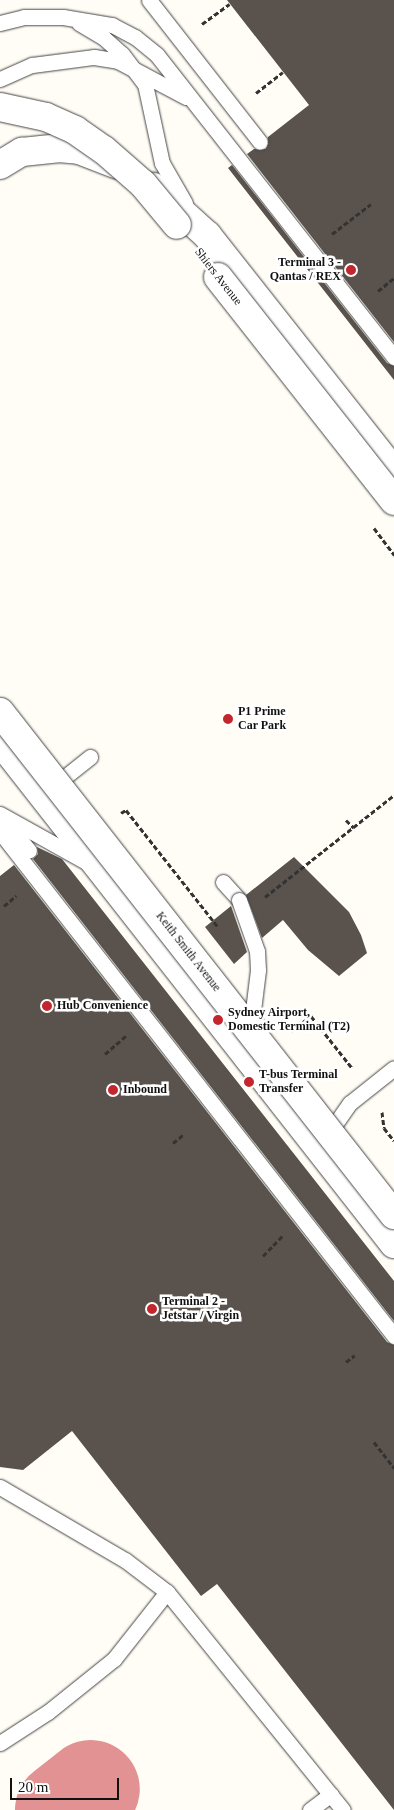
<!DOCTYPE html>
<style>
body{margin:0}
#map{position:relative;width:394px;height:1810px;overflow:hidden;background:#fffdf5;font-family:Georgia,serif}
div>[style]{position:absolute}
.taxiway>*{height:98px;margin:-49px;padding:0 49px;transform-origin:49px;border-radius:49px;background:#e29292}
.building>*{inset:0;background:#5a524d}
.path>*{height:3px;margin-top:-1.5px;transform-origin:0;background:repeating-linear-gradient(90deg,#333 0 5px,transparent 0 7.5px)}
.roads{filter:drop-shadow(0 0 1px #444) drop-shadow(0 0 1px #444)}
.service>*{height:15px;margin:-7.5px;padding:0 7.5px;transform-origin:7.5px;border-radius:7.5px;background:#fff}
.tertiary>*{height:28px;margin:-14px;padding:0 14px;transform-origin:14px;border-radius:14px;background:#fff}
.bridges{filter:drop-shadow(0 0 1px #444) drop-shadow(0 0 1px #444)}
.service-bridge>*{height:15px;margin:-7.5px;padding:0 7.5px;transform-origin:7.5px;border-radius:7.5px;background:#fff}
.tertiary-bridge>*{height:28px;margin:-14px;padding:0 14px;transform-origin:14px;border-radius:14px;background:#fff}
.dots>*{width:14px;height:14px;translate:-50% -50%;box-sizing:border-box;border:2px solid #fff;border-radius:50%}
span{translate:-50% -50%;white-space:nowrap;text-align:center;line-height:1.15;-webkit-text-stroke:5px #fff;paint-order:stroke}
.poi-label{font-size:12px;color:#111;font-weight:700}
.right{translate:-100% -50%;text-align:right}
.left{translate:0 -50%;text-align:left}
.street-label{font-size:12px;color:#111}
.scale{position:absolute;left:10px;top:1778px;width:109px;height:22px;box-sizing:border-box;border:2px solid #111;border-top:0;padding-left:6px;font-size:15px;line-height:18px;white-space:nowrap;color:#111;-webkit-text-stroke:4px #fff;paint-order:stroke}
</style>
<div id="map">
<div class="taxiway">
<div style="left:64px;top:1810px;width:34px;rotate:-38deg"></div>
</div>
<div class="building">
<div style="clip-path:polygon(227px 0,394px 0,394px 342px,247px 154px,254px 149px,266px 149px,268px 137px,309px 105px)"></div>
<div style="clip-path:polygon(232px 165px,387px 363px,394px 366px,394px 380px,228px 168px)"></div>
<div style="clip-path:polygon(37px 847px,62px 859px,394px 1281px,394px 1321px,33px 859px,38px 854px)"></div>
<div style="clip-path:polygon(294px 857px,349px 912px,361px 935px,367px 953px,339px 976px,308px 950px,283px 920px,262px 938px,246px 895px)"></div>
<div style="clip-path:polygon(14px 865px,387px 1342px,394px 1345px,394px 1810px,217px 1584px,201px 1596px,72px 1431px,23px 1470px,0 1467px,0 876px)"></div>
<div style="clip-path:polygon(231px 906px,247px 952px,234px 964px,205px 927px)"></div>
</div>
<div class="path">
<div style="left:202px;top:24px;width:34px;rotate:-36deg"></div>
<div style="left:256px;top:93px;width:34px;rotate:-38deg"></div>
<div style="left:332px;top:234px;width:49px;rotate:-37.6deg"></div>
<div style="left:378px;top:291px;width:21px;rotate:-39deg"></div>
<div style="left:374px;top:528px;width:34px;rotate:53deg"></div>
<div style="left:121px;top:813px;width:6px;rotate:-31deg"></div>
<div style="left:126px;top:810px;width:150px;rotate:51.8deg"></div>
<div style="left:346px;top:820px;width:11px;rotate:45deg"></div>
<div style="left:265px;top:897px;width:164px;rotate:-38.3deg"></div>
<div style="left:4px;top:906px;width:16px;rotate:-40deg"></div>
<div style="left:291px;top:1031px;width:25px;rotate:-37deg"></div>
<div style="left:311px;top:1016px;width:66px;rotate:51.7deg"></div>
<div style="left:105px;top:1054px;width:28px;rotate:-41deg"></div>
<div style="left:382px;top:1112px;width:16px;rotate:83deg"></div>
<div style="left:384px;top:1128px;width:16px;rotate:52deg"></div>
<div style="left:173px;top:1143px;width:13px;rotate:-39deg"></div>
<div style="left:263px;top:1256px;width:29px;rotate:-46deg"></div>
<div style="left:346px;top:1362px;width:11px;rotate:-38deg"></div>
<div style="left:374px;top:1442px;width:33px;rotate:52deg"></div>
</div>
<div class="roads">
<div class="service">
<div style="left:0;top:23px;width:25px;rotate:-14deg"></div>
<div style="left:24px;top:17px;width:39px"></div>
<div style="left:63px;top:17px;width:50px;rotate:9.3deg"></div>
<div style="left:112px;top:25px;width:26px;rotate:28deg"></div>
<div style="left:135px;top:37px;width:28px;rotate:39deg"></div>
<div style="left:157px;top:55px;width:384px;rotate:51.9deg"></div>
<div style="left:79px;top:23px;width:29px;rotate:31deg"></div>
<div style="left:104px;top:38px;width:24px;rotate:42deg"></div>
<div style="left:122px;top:54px;width:38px;rotate:53deg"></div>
<div style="left:145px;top:84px;width:81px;rotate:77.9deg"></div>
<div style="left:162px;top:163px;width:46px;rotate:60.1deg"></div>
<div style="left:0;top:79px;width:35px;rotate:-24deg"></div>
<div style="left:32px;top:65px;width:63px;rotate:-7.4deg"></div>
<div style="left:94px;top:57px;width:24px;rotate:9deg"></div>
<div style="left:118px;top:61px;width:77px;rotate:27.9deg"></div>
<div style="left:51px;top:788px;width:50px;rotate:-38.5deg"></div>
<div style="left:0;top:814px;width:101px;rotate:29.1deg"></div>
<div style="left:5px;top:821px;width:38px;rotate:51deg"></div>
<div style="left:0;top:832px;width:640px;rotate:51.98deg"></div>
<div style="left:223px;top:882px;width:24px;rotate:48deg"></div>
<div style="left:331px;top:1139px;width:12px;rotate:-81deg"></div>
<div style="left:333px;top:1127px;width:29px;rotate:-55deg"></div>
<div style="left:350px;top:1103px;width:56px;rotate:-38.5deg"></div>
<div style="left:0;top:1487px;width:145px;rotate:30.3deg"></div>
<div style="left:125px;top:1560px;width:53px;rotate:37.3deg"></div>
<div style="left:167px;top:1592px;width:280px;rotate:51.1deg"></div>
<div style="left:0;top:1743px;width:57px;rotate:-32.9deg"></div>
<div style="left:48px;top:1712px;width:85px;rotate:-38.8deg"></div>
<div style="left:114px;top:1659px;width:85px;rotate:-51.7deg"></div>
<div style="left:310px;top:1810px;width:26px;rotate:-37deg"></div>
</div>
<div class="tertiary">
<div style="left:0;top:165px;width:26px;rotate:-31deg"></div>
<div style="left:22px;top:152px;width:36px;rotate:-6deg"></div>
<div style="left:58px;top:148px;width:21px;rotate:5deg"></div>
<div style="left:79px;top:150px;width:40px;rotate:21deg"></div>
<div style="left:154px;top:187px;width:72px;rotate:42.2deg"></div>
<div style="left:207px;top:235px;width:302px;rotate:51.7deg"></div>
<div style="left:0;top:741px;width:639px;rotate:51.93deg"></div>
</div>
</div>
<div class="bridges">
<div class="service-bridge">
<div style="left:149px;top:0;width:180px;rotate:52deg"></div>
<div style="left:239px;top:900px;width:54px;rotate:70.6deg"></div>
<div style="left:257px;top:951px;width:19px;rotate:87deg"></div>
<div style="left:258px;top:970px;width:39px;rotate:97deg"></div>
<div style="left:253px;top:1009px;width:23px;rotate:80deg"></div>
</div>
<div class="tertiary-bridge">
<div style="left:0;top:107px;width:47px;rotate:12.3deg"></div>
<div style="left:46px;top:117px;width:32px;rotate:24deg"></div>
<div style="left:75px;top:130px;width:35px;rotate:35deg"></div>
<div style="left:104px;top:150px;width:52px;rotate:41.1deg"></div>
<div style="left:143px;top:184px;width:53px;rotate:50.3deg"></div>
<div style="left:218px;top:277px;width:285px;rotate:51.8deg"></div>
<div style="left:0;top:712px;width:639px;rotate:51.93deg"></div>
</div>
</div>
<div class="dots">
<div style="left:351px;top:270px;background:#c4262e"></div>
<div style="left:228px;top:719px;background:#c4262e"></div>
<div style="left:47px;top:1006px;background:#c4262e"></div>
<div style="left:218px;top:1020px;background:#c4262e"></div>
<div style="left:249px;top:1082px;background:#c4262e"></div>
<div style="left:113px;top:1090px;background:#c4262e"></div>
<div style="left:152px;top:1309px;background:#c4262e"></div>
</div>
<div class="poi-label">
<span class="right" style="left:341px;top:270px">Terminal 3 -<br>Qantas / REX</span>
<span class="left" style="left:238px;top:719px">P1 Prime<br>Car Park</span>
<span class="left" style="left:57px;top:1006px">Hub Convenience</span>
<span class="left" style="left:228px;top:1020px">Sydney Airport,<br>Domestic Terminal (T2)</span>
<span class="left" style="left:259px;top:1082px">T-bus Terminal<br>Transfer</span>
<span class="left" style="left:123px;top:1090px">Inbound</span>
<span class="left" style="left:162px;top:1309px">Terminal 2 -<br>Jetstar / Virgin</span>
</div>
<div class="street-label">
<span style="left:218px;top:277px;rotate:52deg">Shiers Avenue</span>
<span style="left:188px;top:952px;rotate:52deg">Keith Smith Avenue</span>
</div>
<div class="scale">20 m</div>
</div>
